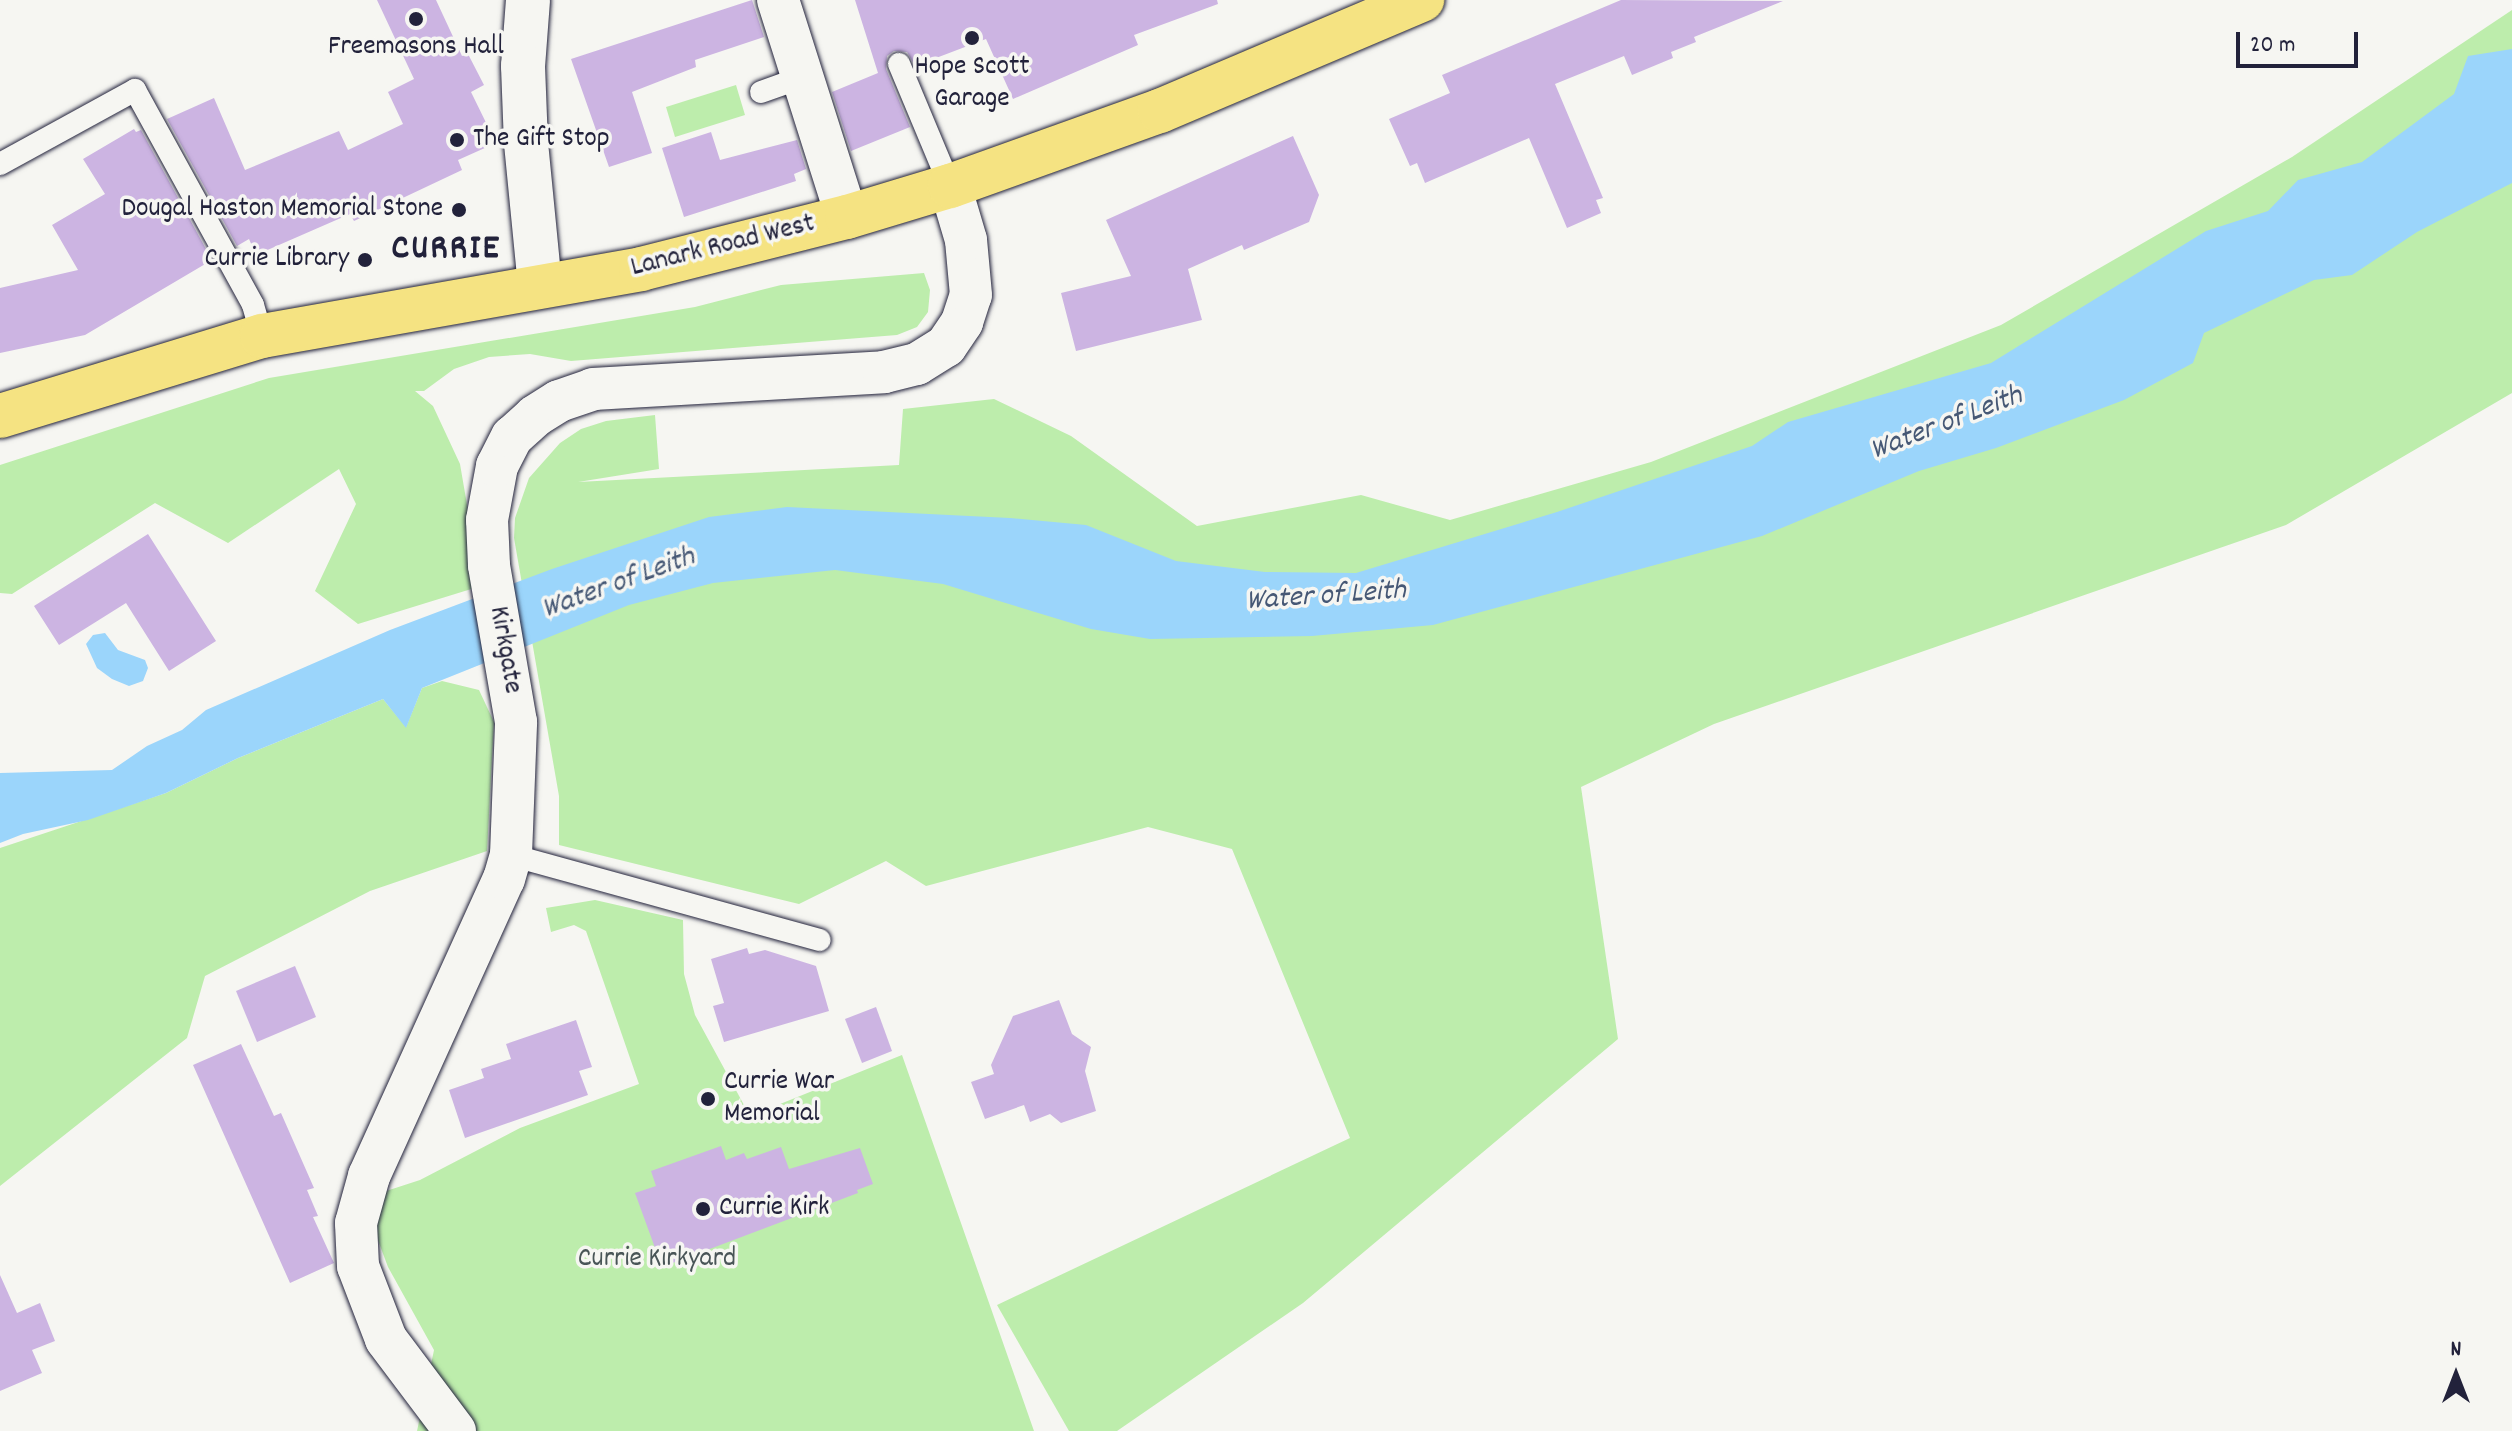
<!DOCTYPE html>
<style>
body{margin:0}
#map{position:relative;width:2512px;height:1431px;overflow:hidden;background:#f6f6f2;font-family:Dekko,sans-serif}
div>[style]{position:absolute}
.green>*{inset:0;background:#bdedac}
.water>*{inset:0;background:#9bd5fb}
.building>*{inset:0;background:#ccb4e2}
.roads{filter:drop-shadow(0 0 2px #22223b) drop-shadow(0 0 2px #22223b)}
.service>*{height:22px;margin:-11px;padding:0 11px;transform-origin:11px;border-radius:11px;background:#f6f6f2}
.minor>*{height:42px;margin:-21px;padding:0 21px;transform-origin:21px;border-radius:21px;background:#f6f6f2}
.tertiary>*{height:44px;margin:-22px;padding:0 22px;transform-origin:22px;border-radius:22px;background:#f6f6f2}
.primary>*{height:44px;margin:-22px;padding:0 22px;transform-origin:22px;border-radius:22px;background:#f5e382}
.dots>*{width:22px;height:22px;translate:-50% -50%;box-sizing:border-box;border:4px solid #f6f6f2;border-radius:50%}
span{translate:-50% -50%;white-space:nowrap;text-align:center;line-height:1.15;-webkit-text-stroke:7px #f6f6f2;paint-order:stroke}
.poi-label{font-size:28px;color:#22223b}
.left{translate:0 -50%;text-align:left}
.right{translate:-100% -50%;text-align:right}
.street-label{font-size:28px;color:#22223b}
.park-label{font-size:28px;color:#495557}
.water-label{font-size:30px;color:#465875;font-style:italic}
.district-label{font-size:36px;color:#22223b;font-weight:700;letter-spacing:2px}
.north{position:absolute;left:2416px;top:1335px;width:80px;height:80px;-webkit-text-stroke:6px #f6f6f2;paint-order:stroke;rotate:0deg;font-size:22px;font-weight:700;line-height:32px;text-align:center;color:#22223b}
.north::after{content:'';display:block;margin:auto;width:28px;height:36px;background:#22223b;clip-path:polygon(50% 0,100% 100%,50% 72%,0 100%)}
.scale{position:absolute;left:2236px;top:32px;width:122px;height:36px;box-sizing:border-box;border:4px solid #22223b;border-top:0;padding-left:10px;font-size:24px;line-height:28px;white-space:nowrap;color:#22223b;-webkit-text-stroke:6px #f6f6f2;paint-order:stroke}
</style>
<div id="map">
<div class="green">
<div style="clip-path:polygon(2512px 10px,2512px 393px,2286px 525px,1714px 724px,1581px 787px,1618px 1039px,1303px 1303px,1117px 1431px,1069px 1431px,997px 1305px,1350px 1138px,1232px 849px,1148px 827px,926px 886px,886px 861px,799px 904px,559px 845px,559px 796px,514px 538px,515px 518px,529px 478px,560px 443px,581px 429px,606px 421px,655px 415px,659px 469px,578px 482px,899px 465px,903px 409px,994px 399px,1071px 436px,1197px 526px,1361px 495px,1450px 520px,1651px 462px,2001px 325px,2292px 157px)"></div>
<div style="clip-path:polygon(736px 85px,745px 115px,675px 137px,666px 107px)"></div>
<div style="clip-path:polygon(924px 273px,930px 290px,928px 312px,917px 327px,897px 335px,571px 361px,530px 354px,489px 357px,454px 369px,424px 391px,415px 391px,433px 406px,460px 464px,481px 586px,358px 624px,315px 591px,356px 504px,339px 469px,228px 543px,155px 503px,12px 594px,0 593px,0 465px,269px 378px,695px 307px,781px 285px)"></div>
<div style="clip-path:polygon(442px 681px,479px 690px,494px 722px,487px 851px,370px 891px,205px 976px,187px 1038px,0 1186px,0 848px,166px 793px,238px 758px,383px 699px,406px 727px,422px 688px)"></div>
<div style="clip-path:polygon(595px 900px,683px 920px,684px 974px,695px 1015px,750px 1116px,902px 1055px,1034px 1431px,417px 1431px,434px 1350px,388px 1267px,376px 1235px,380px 1193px,420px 1180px,520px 1128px,639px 1084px,586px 931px,574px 925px,551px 932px,546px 908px)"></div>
</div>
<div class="water">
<div style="clip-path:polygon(2512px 49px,2512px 183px,2417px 232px,2352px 275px,2314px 280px,2204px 333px,2193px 363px,2124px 400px,1996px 448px,1919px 471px,1762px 536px,1433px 625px,1312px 636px,1150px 639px,1091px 629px,943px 584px,835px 570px,713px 583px,629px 605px,422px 688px,406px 728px,383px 699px,238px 758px,166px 793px,88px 820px,23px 834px,0 843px,0 773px,112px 770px,147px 746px,182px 730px,206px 710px,390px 630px,552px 569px,709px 517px,787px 507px,1010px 518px,1086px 525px,1176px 561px,1265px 572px,1356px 573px,1557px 512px,1752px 446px,1788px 422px,1991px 363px,2206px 231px,2268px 211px,2298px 180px,2362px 162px,2454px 94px,2468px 56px)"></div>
<div style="clip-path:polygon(105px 633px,118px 650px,145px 660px,148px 668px,143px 681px,129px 686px,112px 679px,97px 668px,86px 644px,93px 635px)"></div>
</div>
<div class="building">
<div style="clip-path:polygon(377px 0,436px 0,462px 56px,468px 54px,484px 85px,471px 92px,496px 143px,458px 160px,462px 170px,354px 221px,350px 214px,256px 255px,249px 239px,237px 246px,167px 119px,214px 98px,245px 170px,339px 131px,348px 150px,403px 124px,388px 92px,414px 79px)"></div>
<div style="clip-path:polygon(752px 0,764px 37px,695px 60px,696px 67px,632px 92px,652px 153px,609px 167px,571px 59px)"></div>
<div style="clip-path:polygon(855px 0,1217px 0,1218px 4px,1134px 35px,1138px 45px,1013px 99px,986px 39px,915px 66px,907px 52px,894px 51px,887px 56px,886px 69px,910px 127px,851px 151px,832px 92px,878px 73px)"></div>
<div style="clip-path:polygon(1621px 0,1783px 1px,1694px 37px,1696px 42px,1671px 52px,1673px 58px,1632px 75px,1624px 56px,1555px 84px,1603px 198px,1596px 200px,1601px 213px,1567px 228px,1529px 138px,1425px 183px,1417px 163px,1410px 166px,1389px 119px,1450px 93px,1442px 75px)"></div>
<div style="clip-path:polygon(134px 129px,136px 132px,141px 130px,212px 260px,85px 335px,0 353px,0 288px,78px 270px,52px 225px,105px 194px,83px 159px)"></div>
<div style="clip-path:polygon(711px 132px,720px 160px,797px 140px,806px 169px,794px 174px,796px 181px,684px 217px,662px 148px)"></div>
<div style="clip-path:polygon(1293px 136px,1319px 195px,1309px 222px,1244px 250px,1242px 245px,1188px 269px,1202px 320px,1076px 351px,1061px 293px,1131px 276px,1106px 220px)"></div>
<div style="clip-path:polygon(148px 534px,216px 641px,169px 671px,126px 603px,59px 645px,34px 606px)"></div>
<div style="clip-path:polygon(747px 948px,749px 954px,765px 950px,816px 966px,829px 1011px,724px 1042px,713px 1006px,724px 1003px,711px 959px)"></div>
<div style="clip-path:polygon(295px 966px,316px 1017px,257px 1042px,236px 991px)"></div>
<div style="clip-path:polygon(1059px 1000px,1072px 1034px,1091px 1047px,1085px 1071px,1096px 1111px,1061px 1123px,1050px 1114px,1030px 1122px,1024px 1105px,985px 1119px,971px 1082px,994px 1074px,991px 1065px,1013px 1016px)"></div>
<div style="clip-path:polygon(876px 1007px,892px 1051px,862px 1063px,845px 1019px)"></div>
<div style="clip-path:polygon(576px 1020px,592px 1067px,579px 1071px,588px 1095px,465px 1138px,449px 1090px,484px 1078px,481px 1069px,511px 1059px,506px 1044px)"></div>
<div style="clip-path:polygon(241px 1044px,274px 1116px,281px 1113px,314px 1188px,307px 1190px,318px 1216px,313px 1217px,334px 1263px,290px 1283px,193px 1065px)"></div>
<div style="clip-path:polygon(721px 1146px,726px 1160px,744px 1153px,747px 1159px,781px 1147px,789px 1169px,860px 1148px,873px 1184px,857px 1190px,858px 1193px,662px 1267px,635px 1193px,656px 1186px,651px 1171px)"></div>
<div style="clip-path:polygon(0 1275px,17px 1313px,40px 1303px,55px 1341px,32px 1350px,42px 1373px,0 1391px)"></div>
</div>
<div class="roads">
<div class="service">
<div style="left:899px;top:64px;width:132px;rotate:67.3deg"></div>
<div style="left:761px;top:92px;width:45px;rotate:-19.7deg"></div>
<div style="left:0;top:164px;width:154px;rotate:-28.7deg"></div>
<div style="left:135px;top:90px;width:245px;rotate:61.2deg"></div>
<div style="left:253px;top:305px;width:32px;rotate:74deg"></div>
<div style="left:511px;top:855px;width:320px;rotate:15.4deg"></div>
</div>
<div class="minor">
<div style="left:778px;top:0;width:228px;rotate:72.4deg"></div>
<div style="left:455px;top:1431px;width:115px;rotate:-126.9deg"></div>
<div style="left:386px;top:1339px;width:78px;rotate:-111deg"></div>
<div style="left:358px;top:1266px;width:43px;rotate:-92.7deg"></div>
<div style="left:356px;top:1223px;width:49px;rotate:-74.5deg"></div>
<div style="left:369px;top:1176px;width:326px;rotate:-65.6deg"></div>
<div style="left:504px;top:879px;width:25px;rotate:-74deg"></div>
<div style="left:511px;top:855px;width:133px;rotate:-87.8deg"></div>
<div style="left:516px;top:722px;width:159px;rotate:-99.8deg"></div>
<div style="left:489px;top:565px;width:45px;rotate:-92.5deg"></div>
<div style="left:487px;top:520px;width:55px;rotate:-79.5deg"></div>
<div style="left:497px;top:466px;width:33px;rotate:-63deg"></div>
<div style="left:512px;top:437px;width:31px;rotate:-42deg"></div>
<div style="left:535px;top:416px;width:28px;rotate:-32deg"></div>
<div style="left:559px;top:401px;width:36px;rotate:-19deg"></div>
<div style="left:593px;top:389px;width:291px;rotate:-3.3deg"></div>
<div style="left:884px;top:372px;width:34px;rotate:-14deg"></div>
<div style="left:917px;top:364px;width:34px;rotate:-32deg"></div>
<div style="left:946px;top:346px;width:29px;rotate:-56deg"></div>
<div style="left:962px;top:322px;width:28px;rotate:-72deg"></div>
<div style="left:971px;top:295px;width:55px;rotate:-95.2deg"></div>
<div style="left:966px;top:240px;width:56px;rotate:-106.5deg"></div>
</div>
<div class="tertiary">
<div style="left:528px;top:0;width:66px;rotate:94.3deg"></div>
<div style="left:523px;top:66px;width:77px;rotate:87.8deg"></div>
<div style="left:526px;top:143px;width:143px;rotate:84.4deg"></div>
</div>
<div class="primary">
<div style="left:0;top:416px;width:274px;rotate:-17deg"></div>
<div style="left:262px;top:336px;width:385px;rotate:-10deg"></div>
<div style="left:641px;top:269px;width:212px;rotate:-14.2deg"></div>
<div style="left:847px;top:217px;width:108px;rotate:-16.8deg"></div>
<div style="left:950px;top:186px;width:223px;rotate:-19.7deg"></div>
<div style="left:1160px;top:111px;width:285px;rotate:-23deg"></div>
</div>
</div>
<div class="dots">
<div style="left:416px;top:19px;background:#22223b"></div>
<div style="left:972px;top:38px;background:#22223b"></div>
<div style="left:457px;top:140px;background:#22223b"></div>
<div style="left:459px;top:210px;background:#22223b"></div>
<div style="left:365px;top:260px;background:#22223b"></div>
<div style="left:708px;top:1099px;background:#22223b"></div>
<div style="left:703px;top:1209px;background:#22223b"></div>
</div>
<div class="poi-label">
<span style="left:416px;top:48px">Freemasons Hall</span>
<span style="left:972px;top:84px">Hope Scott<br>Garage</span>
<span class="left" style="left:473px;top:140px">The Gift Stop</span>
<span class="right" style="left:443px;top:210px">Dougal Haston Memorial Stone</span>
<span class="right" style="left:349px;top:260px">Currie Library</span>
<span class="left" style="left:724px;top:1099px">Currie War<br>Memorial</span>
<span class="left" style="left:719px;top:1209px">Currie Kirk</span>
</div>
<div class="street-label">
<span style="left:723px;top:247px;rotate:-14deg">Lanark Road West</span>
<span style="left:504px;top:650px;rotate:80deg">Kirkgate</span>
</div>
<div class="park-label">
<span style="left:657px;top:1260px">Currie Kirkyard</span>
</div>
<div class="water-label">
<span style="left:1947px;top:425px;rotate:-21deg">Water of Leith</span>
<span style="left:619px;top:585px;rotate:-20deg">Water of Leith</span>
<span style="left:1326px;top:598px;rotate:-4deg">Water of Leith</span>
</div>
<div class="district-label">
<span style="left:446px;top:251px">CURRIE</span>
</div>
<div class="north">N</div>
<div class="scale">20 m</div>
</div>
